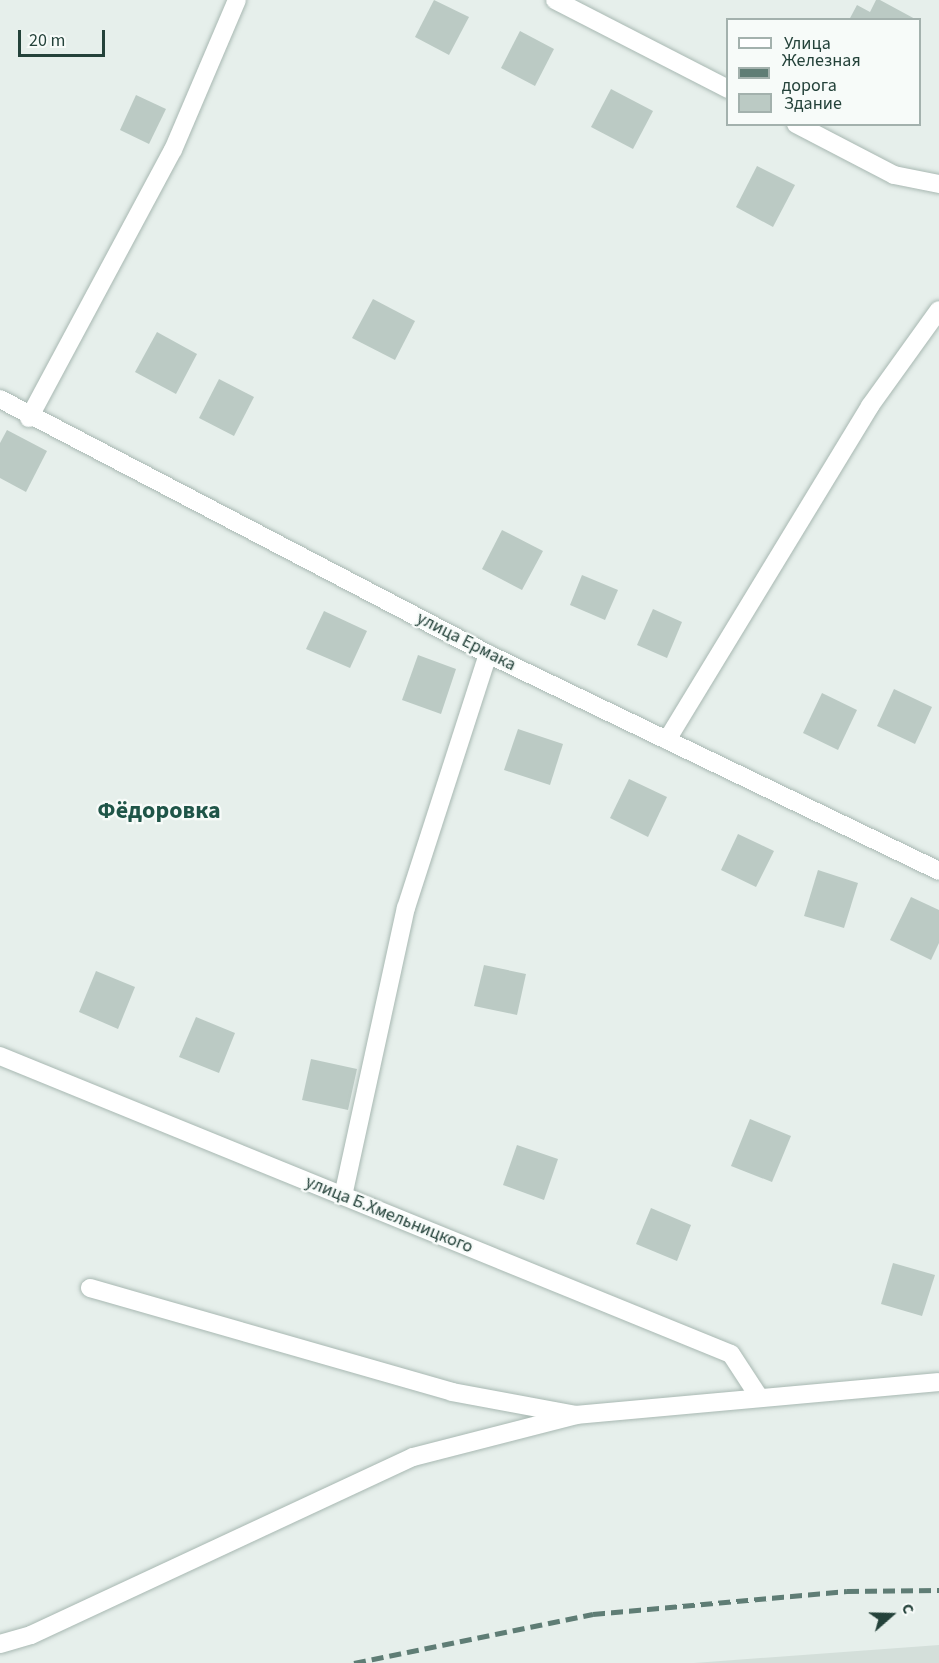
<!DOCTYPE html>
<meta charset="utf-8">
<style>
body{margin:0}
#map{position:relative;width:939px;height:1663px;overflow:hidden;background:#e6efeb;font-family:"Source Sans 3",sans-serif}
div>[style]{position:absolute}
.built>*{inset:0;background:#d4dfda}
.building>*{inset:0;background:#bbcac4}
.roads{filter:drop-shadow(0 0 2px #a8b8b2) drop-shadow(0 0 2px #a8b8b2)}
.service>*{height:18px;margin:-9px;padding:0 9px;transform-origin:9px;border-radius:9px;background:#fff}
.minor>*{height:18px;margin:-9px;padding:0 9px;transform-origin:9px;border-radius:9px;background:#fff}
.rail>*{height:4.5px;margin-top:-2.25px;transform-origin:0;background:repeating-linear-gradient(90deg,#5f7d75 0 12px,transparent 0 18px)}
span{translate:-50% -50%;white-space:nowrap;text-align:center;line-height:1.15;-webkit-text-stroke:4.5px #f7fbf9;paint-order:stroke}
.street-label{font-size:18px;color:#24423a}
.district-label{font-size:24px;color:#1f5548;font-weight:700}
.legend{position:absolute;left:726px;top:18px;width:195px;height:108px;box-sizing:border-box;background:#f7fbf9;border:2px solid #a3b1ad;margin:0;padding:8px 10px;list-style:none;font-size:18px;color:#24423a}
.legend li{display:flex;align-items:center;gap:12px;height:30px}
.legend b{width:30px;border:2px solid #a3b1ad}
.north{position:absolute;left:861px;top:1585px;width:60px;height:60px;-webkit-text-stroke:4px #f7fbf9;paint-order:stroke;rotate:70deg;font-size:16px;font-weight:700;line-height:24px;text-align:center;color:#24423a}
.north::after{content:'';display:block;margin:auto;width:21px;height:27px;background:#24423a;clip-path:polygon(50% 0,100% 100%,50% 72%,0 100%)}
.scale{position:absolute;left:18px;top:30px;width:87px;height:27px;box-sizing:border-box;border:3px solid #24423a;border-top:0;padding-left:8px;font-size:18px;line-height:21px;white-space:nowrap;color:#24423a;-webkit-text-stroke:4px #f7fbf9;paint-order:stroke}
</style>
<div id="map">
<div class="built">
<div style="clip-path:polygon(939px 1645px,939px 1663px,694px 1663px)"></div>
</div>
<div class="building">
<div style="clip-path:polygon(434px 0,469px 17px,449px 55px,415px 37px)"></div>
<div style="clip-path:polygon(876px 0,880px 0,917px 20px,849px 20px,857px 5px,870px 12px)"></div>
<div style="clip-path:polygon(520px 31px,554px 49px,535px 86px,501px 68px)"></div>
<div style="clip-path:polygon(611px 89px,653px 111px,633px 149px,591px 127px)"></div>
<div style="clip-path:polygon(136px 95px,166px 109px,149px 144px,120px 130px)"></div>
<div style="clip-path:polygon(757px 166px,795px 185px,773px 227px,736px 207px)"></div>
<div style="clip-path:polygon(373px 299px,415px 321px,395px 360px,352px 338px)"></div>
<div style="clip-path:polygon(157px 332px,197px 354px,176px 394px,135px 372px)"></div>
<div style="clip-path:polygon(219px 379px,254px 397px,234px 436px,199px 418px)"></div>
<div style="clip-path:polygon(7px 430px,47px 451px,26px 492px,0 478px,0 443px)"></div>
<div style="clip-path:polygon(502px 530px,543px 551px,522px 590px,482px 569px)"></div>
<div style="clip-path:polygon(582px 575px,618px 590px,605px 620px,570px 605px)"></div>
<div style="clip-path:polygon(653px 609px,682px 622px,667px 658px,637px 645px)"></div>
<div style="clip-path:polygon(324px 611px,367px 631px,350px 668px,306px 649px)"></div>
<div style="clip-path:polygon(418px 655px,456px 669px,441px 714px,402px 700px)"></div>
<div style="clip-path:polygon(894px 689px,932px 707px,915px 744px,877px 726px)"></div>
<div style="clip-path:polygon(822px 693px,857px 710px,838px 750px,803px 733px)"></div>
<div style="clip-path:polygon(518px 729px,563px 744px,550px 785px,504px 770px)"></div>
<div style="clip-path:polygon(629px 779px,667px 797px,648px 837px,610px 818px)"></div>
<div style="clip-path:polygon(738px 834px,774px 851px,756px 887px,721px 870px)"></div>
<div style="clip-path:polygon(818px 870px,858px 883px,844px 928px,804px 916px)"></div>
<div style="clip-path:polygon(911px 897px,939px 910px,939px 943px,931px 960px,890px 940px)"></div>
<div style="clip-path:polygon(484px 965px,526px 974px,517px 1015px,474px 1006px)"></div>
<div style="clip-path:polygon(96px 971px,135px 987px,118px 1029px,79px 1012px)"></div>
<div style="clip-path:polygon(196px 1017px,235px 1033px,219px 1073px,179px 1057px)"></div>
<div style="clip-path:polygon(311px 1059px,357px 1069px,348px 1110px,302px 1100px)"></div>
<div style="clip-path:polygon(750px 1119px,791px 1136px,772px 1182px,731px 1166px)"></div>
<div style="clip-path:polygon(517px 1145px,558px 1159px,544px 1200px,503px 1185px)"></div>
<div style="clip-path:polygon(651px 1208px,691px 1225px,677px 1261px,636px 1244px)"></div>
<div style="clip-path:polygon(893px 1263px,935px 1275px,922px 1316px,881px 1304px)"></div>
</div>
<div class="roads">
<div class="service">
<div style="left:90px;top:1288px;width:377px;rotate:16deg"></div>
<div style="left:452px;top:1392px;width:126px;rotate:10.5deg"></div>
</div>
<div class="minor">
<div style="left:555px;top:0;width:195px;rotate:27.2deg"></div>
<div style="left:796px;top:124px;width:110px;rotate:27.5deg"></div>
<div style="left:894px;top:175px;width:46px;rotate:11.3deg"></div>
<div style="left:0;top:399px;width:551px;rotate:27.59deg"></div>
<div style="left:488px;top:654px;width:500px;rotate:25.69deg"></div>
<div style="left:29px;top:418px;width:304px;rotate:-61.8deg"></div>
<div style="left:173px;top:150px;width:163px;rotate:-66.9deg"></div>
<div style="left:667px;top:740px;width:391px;rotate:-58.7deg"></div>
<div style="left:870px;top:406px;width:118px;rotate:-54.3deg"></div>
<div style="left:0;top:1056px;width:789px;rotate:22.18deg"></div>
<div style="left:731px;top:1354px;width:51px;rotate:56.9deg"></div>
<div style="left:343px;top:1196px;width:295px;rotate:-77.7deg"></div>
<div style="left:406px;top:908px;width:267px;rotate:-72.1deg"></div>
<div style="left:0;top:1644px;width:32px;rotate:-16deg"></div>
<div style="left:31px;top:1635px;width:421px;rotate:-25deg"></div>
<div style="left:413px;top:1457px;width:168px;rotate:-14.4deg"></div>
<div style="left:576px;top:1415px;width:364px;rotate:-5.2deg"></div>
</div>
</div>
<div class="rail">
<div style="left:354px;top:1663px;width:244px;rotate:-11.6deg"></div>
<div style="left:593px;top:1614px;width:255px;rotate:-5.2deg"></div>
<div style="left:847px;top:1591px;width:92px;rotate:-0.6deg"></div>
</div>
<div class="street-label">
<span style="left:466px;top:642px;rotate:27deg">улица Ермака</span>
<span style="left:389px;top:1215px;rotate:22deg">улица Б.Хмельницкого</span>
</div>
<div class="district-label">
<span style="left:159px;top:811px">Фёдоровка</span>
</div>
<ul class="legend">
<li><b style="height:8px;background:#fff"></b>Улица</li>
<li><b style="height:8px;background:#5f7d75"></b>Железная дорога</li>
<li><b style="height:16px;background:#bbcac4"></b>Здание</li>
</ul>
<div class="north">С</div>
<div class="scale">20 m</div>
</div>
